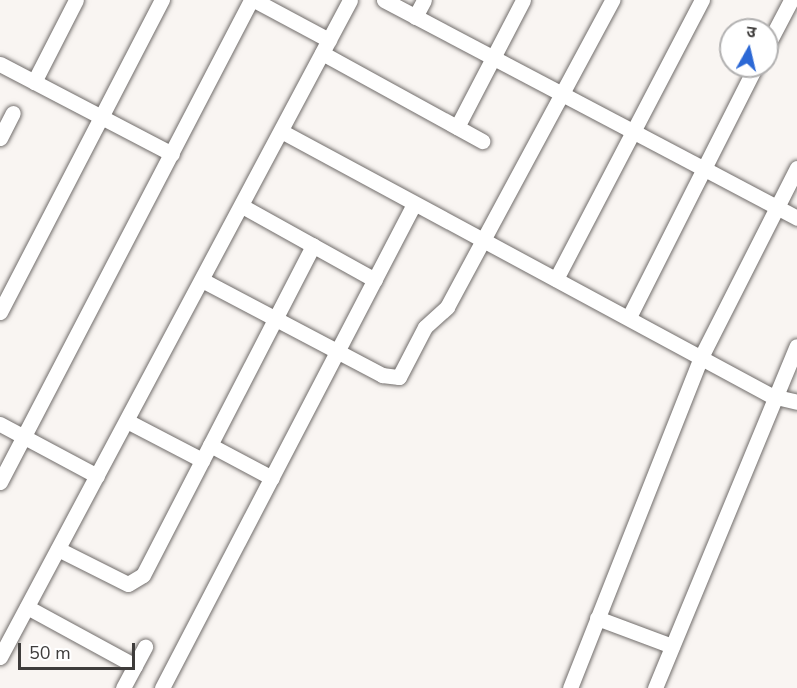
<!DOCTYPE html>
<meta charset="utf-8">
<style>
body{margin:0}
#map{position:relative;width:797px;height:688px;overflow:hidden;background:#f9f5f2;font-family:"Nunito Sans","Noto Sans Devanagari",sans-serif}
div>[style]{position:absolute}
.roads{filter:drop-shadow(0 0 2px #716d6b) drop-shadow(0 0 2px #716d6b)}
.minor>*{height:15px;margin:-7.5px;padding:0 7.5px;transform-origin:7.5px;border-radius:7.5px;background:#fff}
span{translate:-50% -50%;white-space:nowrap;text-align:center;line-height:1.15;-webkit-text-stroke:6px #fff;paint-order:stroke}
.north{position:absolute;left:719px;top:18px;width:60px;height:60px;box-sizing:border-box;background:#fff;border:2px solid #b2b1b1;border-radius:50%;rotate:8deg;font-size:16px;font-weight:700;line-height:24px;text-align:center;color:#3e3c3b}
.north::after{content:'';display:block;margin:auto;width:21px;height:27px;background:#2c68d5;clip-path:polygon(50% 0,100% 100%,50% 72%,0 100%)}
.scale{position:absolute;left:18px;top:643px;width:117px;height:27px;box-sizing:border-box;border:3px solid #3e3c3b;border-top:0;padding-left:8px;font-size:18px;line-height:21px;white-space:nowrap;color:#3e3c3b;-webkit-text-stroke:4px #fff;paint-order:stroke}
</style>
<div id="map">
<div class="roads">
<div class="minor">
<div style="left:254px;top:0;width:85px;rotate:28.1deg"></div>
<div style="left:384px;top:0;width:467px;rotate:27.8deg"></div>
<div style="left:415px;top:17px;width:19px;rotate:-62deg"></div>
<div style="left:767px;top:46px;width:52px;rotate:-62.4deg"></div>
<div style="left:322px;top:53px;width:183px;rotate:28.8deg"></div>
<div style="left:0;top:64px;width:194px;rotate:27.6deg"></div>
<div style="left:34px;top:82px;width:92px;rotate:-62.9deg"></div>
<div style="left:457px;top:127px;width:143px;rotate:-62.5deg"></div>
<div style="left:281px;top:131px;width:558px;rotate:28.36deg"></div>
<div style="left:772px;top:396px;width:26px;rotate:13deg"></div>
<div style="left:0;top:138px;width:28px;rotate:-63deg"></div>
<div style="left:242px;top:206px;width:152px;rotate:29.1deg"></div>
<div style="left:556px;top:279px;width:315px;rotate:-62.4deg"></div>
<div style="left:202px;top:280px;width:204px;rotate:27.8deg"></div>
<div style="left:382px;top:375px;width:17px;rotate:7deg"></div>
<div style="left:399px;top:377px;width:56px;rotate:-62.5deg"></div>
<div style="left:425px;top:327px;width:30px;rotate:-42deg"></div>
<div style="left:447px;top:307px;width:349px;rotate:-61.7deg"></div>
<div style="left:0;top:312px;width:352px;rotate:-62.6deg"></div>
<div style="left:629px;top:317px;width:281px;rotate:-63.2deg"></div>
<div style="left:127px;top:421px;width:85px;rotate:27.5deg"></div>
<div style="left:0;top:424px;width:110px;rotate:28.2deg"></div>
<div style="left:210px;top:445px;width:70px;rotate:28deg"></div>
<div style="left:0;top:482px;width:543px;rotate:-62.49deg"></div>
<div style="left:58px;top:549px;width:78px;rotate:26.6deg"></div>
<div style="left:128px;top:584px;width:17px;rotate:-31deg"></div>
<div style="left:143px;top:575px;width:371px;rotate:-62.7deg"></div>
<div style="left:27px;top:607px;width:123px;rotate:28.6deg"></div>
<div style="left:597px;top:618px;width:80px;rotate:20.5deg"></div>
<div style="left:0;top:657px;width:744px;rotate:-61.95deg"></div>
<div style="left:123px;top:688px;width:47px;rotate:-61.8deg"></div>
<div style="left:162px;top:688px;width:546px;rotate:-62.5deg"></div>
<div style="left:570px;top:688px;width:356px;rotate:-68.4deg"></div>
<div style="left:701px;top:357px;width:212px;rotate:-63.1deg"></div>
<div style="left:655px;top:688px;width:370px;rotate:-67.5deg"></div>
</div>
</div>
<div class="north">उ</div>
<div class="scale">50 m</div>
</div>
